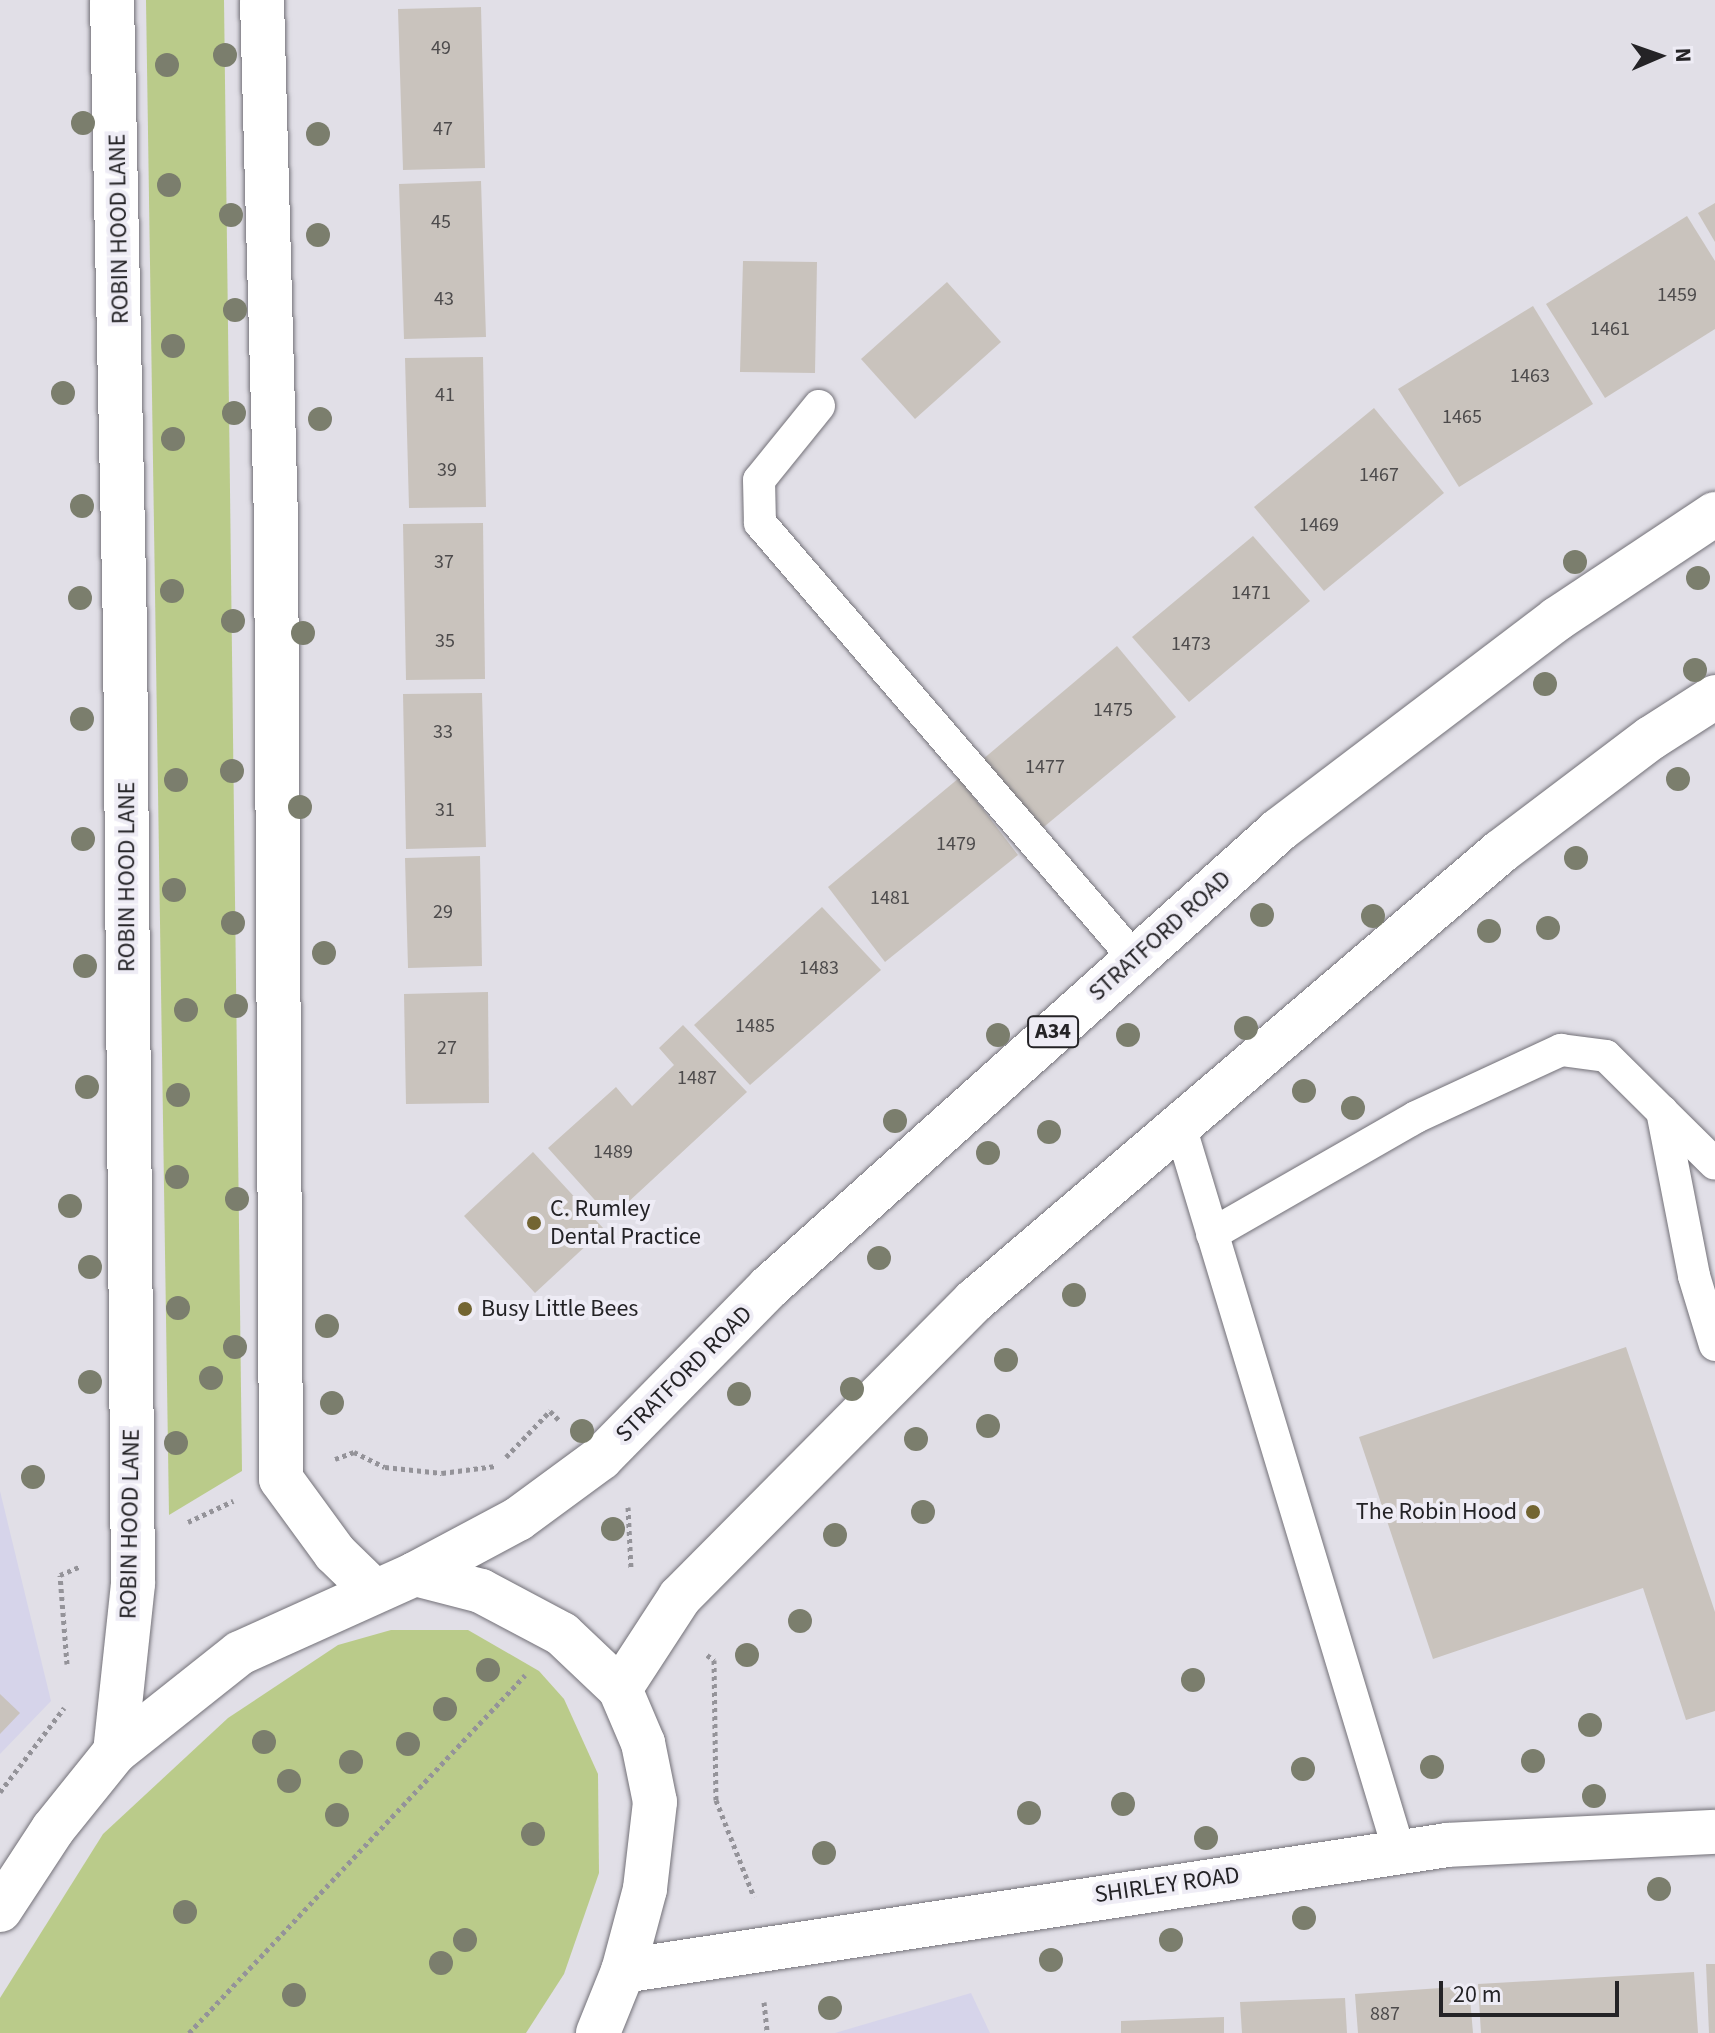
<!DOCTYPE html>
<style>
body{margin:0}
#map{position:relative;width:1715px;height:2033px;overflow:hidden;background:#e1dfe7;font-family:"Source Sans 3",sans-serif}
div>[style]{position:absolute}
.commercial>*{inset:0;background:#d6d4ea}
.green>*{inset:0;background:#bacb8a}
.building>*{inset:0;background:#c9c3bd}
.path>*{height:5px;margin-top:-2.5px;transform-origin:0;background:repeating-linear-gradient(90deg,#949399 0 4px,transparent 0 8px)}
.roads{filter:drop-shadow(0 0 2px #737178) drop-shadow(0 0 2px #737178)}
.service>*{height:32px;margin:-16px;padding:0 16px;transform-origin:16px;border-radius:16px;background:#fff}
.tertiary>*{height:44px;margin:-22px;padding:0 22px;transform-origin:22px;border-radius:22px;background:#fff}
.trunk>*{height:44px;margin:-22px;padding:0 22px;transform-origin:22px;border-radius:22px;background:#fff}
.trees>*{width:24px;height:24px;margin:-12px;border-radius:50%;background:#7b7e6d}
.dots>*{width:22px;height:22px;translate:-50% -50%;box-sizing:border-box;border:4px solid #eeecf5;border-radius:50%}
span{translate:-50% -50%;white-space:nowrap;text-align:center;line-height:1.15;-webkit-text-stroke:8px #eeecf5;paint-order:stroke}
.number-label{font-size:20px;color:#4d4b4c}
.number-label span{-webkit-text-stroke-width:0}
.shield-label span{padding:2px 6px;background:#eeecf5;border:2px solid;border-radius:6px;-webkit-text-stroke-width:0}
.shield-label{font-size:22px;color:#242326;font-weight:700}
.street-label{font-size:24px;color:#242326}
.poi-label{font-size:24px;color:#242326}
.left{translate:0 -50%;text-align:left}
.right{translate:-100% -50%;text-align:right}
.north{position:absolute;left:1619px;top:16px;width:80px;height:80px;-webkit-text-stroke:6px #eeecf5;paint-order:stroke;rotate:88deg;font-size:22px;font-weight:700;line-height:32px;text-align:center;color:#242326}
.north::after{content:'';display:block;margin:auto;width:28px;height:36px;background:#242326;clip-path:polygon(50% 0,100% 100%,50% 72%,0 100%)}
.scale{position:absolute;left:1439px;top:1981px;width:180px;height:36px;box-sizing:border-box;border:4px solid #242326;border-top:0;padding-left:10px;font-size:24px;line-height:28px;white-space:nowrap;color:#242326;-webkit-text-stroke:6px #eeecf5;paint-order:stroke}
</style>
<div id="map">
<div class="commercial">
<div style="clip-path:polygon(0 1491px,51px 1701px,0 1754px)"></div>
<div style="clip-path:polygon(971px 1993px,990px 2033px,835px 2033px)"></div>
</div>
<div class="green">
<div style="clip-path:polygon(146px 0,224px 0,242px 1471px,169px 1515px)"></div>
<div style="clip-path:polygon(391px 1630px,468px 1630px,539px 1671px,564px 1699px,598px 1774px,599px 1873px,564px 1974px,526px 2033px,0 2033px,0 1998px,103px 1834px,228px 1718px,338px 1645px)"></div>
</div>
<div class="building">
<div style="clip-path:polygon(481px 7px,485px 168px,403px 170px,398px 9px)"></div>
<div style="clip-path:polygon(481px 181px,486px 337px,404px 339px,399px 184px)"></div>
<div style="clip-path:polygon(1715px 203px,1715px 242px,1698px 213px)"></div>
<div style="clip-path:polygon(1687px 216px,1715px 261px,1715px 329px,1605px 398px,1546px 304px)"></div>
<div style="clip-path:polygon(743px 261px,817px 262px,815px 373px,740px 372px)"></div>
<div style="clip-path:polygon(947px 282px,1001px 342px,915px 419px,861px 359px)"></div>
<div style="clip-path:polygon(1533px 306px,1593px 404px,1459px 487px,1398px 389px)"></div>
<div style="clip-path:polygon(483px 357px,486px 507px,409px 508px,405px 358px)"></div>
<div style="clip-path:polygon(1374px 408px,1444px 493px,1324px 591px,1254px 507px)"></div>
<div style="clip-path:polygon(483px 523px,485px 679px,406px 680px,403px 524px)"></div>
<div style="clip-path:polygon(1253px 536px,1310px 601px,1189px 702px,1132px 637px)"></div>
<div style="clip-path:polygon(1117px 646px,1176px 717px,1039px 831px,982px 760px)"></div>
<div style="clip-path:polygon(482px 693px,486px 847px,406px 849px,403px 694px)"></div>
<div style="clip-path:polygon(959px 778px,1018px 855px,885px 962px,828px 887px)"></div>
<div style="clip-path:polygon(480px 856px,482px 966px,408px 968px,405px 858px)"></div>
<div style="clip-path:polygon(822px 907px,881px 970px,750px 1085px,694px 1025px)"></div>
<div style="clip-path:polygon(488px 992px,489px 1103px,406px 1104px,404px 994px)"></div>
<div style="clip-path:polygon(683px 1025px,747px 1092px,611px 1218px,548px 1148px,616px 1087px,632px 1106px,674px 1065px,659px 1048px)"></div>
<div style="clip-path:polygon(533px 1152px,604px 1229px,535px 1293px,464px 1216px)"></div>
<div style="clip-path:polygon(1626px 1347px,1715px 1612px,1715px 1711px,1686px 1720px,1643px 1588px,1433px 1659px,1359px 1437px)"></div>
<div style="clip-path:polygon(0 1694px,20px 1713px,0 1734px)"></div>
<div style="clip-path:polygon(1706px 1964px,1715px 1964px,1715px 2033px,1709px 2033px)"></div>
<div style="clip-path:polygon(1694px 1972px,1698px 2033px,1481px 2033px,1478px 1984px)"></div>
<div style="clip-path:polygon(1469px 1986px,1473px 2033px,1358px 2033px,1355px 1994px)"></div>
<div style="clip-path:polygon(1345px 1998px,1347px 2033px,1242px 2033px,1240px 2002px)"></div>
<div style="clip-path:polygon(1224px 2017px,1224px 2033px,1121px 2033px,1121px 2021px)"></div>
</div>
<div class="path">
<div style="left:506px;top:1457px;width:64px;rotate:-46.3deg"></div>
<div style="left:550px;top:1411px;width:14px;rotate:45deg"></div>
<div style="left:335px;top:1459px;width:20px;rotate:-20deg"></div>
<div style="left:354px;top:1452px;width:34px;rotate:26deg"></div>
<div style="left:385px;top:1467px;width:57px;rotate:6deg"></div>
<div style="left:442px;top:1473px;width:54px;rotate:-7.4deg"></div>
<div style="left:628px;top:1507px;width:62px;rotate:87.2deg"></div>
<div style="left:188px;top:1522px;width:50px;rotate:-25deg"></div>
<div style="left:707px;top:1655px;width:9px;rotate:36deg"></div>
<div style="left:714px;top:1660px;width:140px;rotate:89.2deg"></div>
<div style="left:716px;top:1800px;width:104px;rotate:68.6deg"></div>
<div style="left:67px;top:1664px;width:89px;rotate:-94.5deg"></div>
<div style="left:60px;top:1575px;width:21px;rotate:-23deg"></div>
<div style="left:0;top:1792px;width:106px;rotate:-52.7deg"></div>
<div style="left:764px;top:2002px;width:31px;rotate:84deg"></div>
<div style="left:189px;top:2033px;width:491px;rotate:-46.8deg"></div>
</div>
<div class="roads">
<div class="service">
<div style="left:819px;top:406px;width:95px;rotate:129deg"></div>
<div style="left:759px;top:480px;width:43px;rotate:88.7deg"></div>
<div style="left:760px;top:523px;width:575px;rotate:49.3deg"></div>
<div style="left:1662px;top:1111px;width:168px;rotate:79deg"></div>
<div style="left:1694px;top:1276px;width:72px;rotate:73.1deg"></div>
<div style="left:1180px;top:1126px;width:757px;rotate:73.19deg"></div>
<div style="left:1212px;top:1234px;width:235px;rotate:-29.8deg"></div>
<div style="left:1416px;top:1117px;width:160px;rotate:-24.8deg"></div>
<div style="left:1561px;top:1050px;width:45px;rotate:7.6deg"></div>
<div style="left:1606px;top:1056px;width:153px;rotate:44.7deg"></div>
</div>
<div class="tertiary">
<div style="left:112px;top:0;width:631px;rotate:88.82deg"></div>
<div style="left:125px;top:631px;width:953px;rotate:89.52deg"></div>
<div style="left:133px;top:1584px;width:169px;rotate:96.1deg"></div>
<div style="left:262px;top:0;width:520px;rotate:88.46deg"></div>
<div style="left:276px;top:520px;width:959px;rotate:89.7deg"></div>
<div style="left:281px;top:1479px;width:92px;rotate:53.9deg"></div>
<div style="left:335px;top:1553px;width:52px;rotate:44.2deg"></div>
<div style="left:623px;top:1971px;width:834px;rotate:-8.69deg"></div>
<div style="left:1447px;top:1845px;width:268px;rotate:-2.8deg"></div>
</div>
<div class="trunk">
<div style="left:415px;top:1574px;width:68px;rotate:14.4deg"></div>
<div style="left:481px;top:1591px;width:92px;rotate:28deg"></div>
<div style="left:562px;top:1634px;width:80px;rotate:43.5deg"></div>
<div style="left:620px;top:1689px;width:59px;rotate:66.9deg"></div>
<div style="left:643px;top:1743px;width:60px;rotate:78.5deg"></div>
<div style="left:655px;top:1802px;width:88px;rotate:96.6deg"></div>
<div style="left:645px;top:1889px;width:85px;rotate:105deg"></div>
<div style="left:623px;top:1971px;width:67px;rotate:112deg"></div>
<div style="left:620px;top:1689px;width:110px;rotate:-56.9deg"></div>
<div style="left:680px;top:1597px;width:417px;rotate:-45.2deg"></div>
<div style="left:974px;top:1301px;width:692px;rotate:-40.48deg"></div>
<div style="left:1500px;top:852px;width:189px;rotate:-37.1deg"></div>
<div style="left:1651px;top:738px;width:76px;rotate:-32.6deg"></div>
<div style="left:0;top:1910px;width:97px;rotate:-56.8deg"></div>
<div style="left:53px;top:1829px;width:99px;rotate:-51.2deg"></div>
<div style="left:115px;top:1752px;width:159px;rotate:-38.4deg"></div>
<div style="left:240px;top:1653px;width:192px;rotate:-24.3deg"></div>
<div style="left:415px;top:1574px;width:117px;rotate:-28.1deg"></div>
<div style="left:518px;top:1519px;width:103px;rotate:-36.3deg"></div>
<div style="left:601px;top:1458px;width:240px;rotate:-45.5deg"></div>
<div style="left:769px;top:1287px;width:685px;rotate:-41.86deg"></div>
<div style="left:1279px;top:830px;width:349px;rotate:-37.2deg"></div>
<div style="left:1557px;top:619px;width:190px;rotate:-33.6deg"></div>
</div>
</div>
<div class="trees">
<div style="left:225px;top:55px"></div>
<div style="left:167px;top:65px"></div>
<div style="left:83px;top:123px"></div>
<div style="left:318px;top:134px"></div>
<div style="left:169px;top:185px"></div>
<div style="left:231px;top:215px"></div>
<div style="left:318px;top:235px"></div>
<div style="left:235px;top:310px"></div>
<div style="left:173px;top:346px"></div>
<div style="left:63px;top:393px"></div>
<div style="left:234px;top:413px"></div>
<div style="left:320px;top:419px"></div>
<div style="left:173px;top:439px"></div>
<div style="left:82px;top:506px"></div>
<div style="left:1575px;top:562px"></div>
<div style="left:1698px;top:578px"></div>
<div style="left:172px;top:591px"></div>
<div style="left:80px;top:598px"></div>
<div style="left:233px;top:621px"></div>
<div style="left:303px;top:633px"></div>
<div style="left:1695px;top:670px"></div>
<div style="left:1545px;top:684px"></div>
<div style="left:82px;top:719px"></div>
<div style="left:232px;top:771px"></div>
<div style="left:1678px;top:779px"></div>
<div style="left:176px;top:780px"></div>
<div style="left:300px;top:807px"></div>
<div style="left:83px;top:839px"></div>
<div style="left:1576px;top:858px"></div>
<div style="left:174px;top:890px"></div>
<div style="left:1262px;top:915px"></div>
<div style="left:1373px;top:916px"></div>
<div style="left:233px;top:923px"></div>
<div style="left:1548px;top:928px"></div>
<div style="left:1489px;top:931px"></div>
<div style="left:324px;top:953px"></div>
<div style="left:85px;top:966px"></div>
<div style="left:236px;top:1006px"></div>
<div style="left:186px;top:1010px"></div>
<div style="left:1246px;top:1028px"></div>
<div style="left:998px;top:1035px"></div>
<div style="left:1128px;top:1035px"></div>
<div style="left:87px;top:1087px"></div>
<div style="left:1304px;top:1091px"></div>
<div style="left:178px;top:1095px"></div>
<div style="left:1353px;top:1108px"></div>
<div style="left:895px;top:1121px"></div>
<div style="left:1049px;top:1132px"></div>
<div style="left:988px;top:1153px"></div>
<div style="left:177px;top:1177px"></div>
<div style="left:237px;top:1199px"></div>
<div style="left:70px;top:1206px"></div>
<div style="left:879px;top:1258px"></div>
<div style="left:90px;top:1267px"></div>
<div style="left:1074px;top:1295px"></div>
<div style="left:178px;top:1308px"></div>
<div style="left:327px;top:1326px"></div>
<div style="left:235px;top:1347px"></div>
<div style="left:1006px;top:1360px"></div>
<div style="left:211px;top:1378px"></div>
<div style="left:90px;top:1382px"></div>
<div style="left:852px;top:1389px"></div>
<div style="left:739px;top:1394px"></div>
<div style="left:332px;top:1403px"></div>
<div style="left:988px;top:1426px"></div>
<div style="left:582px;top:1431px"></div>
<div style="left:916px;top:1439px"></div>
<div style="left:176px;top:1443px"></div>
<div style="left:33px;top:1477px"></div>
<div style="left:923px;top:1512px"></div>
<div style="left:613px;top:1529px"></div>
<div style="left:835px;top:1535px"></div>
<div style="left:800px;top:1621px"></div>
<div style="left:747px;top:1655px"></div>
<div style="left:488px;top:1670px"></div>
<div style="left:1193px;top:1680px"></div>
<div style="left:445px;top:1709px"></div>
<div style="left:1590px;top:1725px"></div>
<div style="left:264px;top:1742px"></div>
<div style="left:408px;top:1744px"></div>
<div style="left:1533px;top:1761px"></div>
<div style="left:351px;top:1762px"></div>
<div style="left:1432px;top:1767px"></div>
<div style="left:1303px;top:1769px"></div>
<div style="left:289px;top:1781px"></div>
<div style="left:1594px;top:1796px"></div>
<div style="left:1123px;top:1804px"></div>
<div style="left:1029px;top:1813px"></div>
<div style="left:337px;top:1815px"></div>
<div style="left:533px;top:1834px"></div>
<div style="left:1206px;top:1838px"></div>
<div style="left:824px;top:1853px"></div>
<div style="left:1659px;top:1889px"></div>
<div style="left:185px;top:1912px"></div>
<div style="left:1304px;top:1918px"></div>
<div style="left:465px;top:1940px"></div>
<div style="left:1171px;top:1940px"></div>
<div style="left:1051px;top:1960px"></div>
<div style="left:441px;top:1963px"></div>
<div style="left:294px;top:1995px"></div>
<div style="left:830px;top:2008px"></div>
</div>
<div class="dots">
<div style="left:534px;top:1223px;background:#736532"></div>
<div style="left:465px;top:1309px;background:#736532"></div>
<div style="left:1533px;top:1512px;background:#736532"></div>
</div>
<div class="number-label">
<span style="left:441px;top:48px">49</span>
<span style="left:443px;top:129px">47</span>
<span style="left:441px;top:222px">45</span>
<span style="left:1677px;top:295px">1459</span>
<span style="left:444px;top:299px">43</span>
<span style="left:1610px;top:329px">1461</span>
<span style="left:1530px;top:376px">1463</span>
<span style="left:445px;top:395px">41</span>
<span style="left:1462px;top:417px">1465</span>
<span style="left:447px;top:470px">39</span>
<span style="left:1379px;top:475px">1467</span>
<span style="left:1319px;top:525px">1469</span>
<span style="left:444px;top:562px">37</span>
<span style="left:1251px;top:593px">1471</span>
<span style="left:445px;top:641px">35</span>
<span style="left:1191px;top:644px">1473</span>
<span style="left:1113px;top:710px">1475</span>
<span style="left:443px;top:732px">33</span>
<span style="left:1045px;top:767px">1477</span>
<span style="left:445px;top:810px">31</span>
<span style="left:956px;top:844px">1479</span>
<span style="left:890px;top:898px">1481</span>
<span style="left:443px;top:912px">29</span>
<span style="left:819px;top:968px">1483</span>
<span style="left:755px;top:1026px">1485</span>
<span style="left:447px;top:1048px">27</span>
<span style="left:697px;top:1078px">1487</span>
<span style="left:613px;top:1152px">1489</span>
<span style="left:1385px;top:2014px">887</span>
</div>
<div class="shield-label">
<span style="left:1053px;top:1032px">A34</span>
</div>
<div class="street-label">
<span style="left:119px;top:229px;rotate:-91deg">ROBIN HOOD LANE</span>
<span style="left:127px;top:877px;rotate:-90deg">ROBIN HOOD LANE</span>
<span style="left:1160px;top:936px;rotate:-42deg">STRATFORD ROAD</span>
<span style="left:684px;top:1374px;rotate:-45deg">STRATFORD ROAD</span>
<span style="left:130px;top:1524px;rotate:-89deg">ROBIN HOOD LANE</span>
<span style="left:1167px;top:1885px;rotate:-8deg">SHIRLEY ROAD</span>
</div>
<div class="poi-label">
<span class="left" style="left:550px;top:1223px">C. Rumley<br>Dental Practice</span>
<span class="left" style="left:481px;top:1309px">Busy Little Bees</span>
<span class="right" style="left:1517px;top:1512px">The Robin Hood</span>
</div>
<div class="north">N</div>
<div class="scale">20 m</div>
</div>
